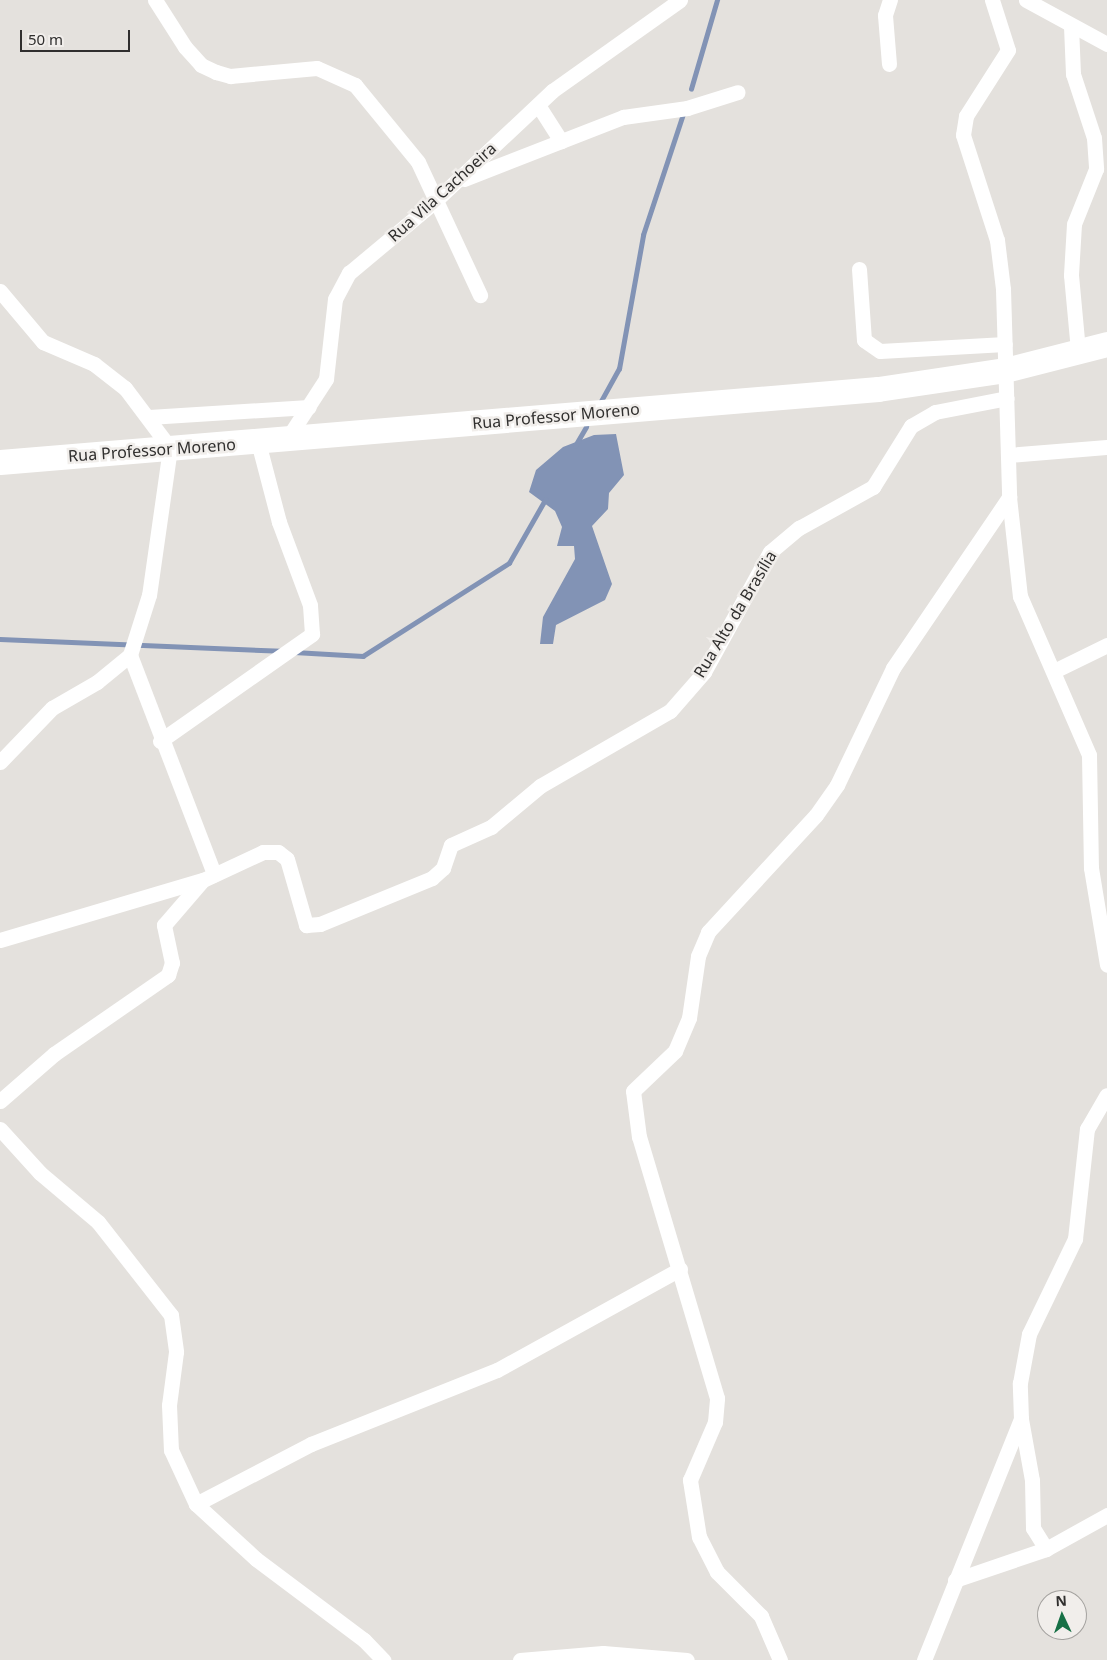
<!DOCTYPE html>
<meta charset="utf-8">
<style>
body{margin:0}
#map{position:relative;width:1107px;height:1660px;overflow:hidden;background:#e4e1dd;font-family:"Noto Sans",sans-serif}
div>[style]{position:absolute}
.water>*{inset:0;background:#8293b5}
.stream>*{height:4.5px;margin:-2.25px;padding:0 2.25px;transform-origin:2.25px;border-radius:2.25px;background:#8293b5}
.minor>*{height:15px;margin:-7.5px;padding:0 7.5px;transform-origin:7.5px;border-radius:7.5px;background:#fff}
.trunk>*{height:25px;margin:-12.5px;padding:0 12.5px;transform-origin:12.5px;border-radius:12.5px;background:#fff}
span{translate:-50% -50%;white-space:nowrap;text-align:center;line-height:1.15;-webkit-text-stroke:5px #f1eeeb;paint-order:stroke}
.street-label{font-size:16px;color:#302f2e}
.north{position:absolute;left:1037px;top:1590px;width:50px;height:50px;box-sizing:border-box;background:#f1eeeb;border:1px solid #a4a29f;border-radius:50%;rotate:357deg;font-size:14px;font-weight:700;line-height:20px;text-align:center;color:#302f2e}
.north::after{content:'';display:block;margin:auto;width:18px;height:22px;background:#167045;clip-path:polygon(50% 0,100% 100%,50% 72%,0 100%)}
.scale{position:absolute;left:20px;top:30px;width:110px;height:22px;box-sizing:border-box;border:2px solid #302f2e;border-top:0;padding-left:6px;font-size:15px;line-height:18px;white-space:nowrap;color:#302f2e;-webkit-text-stroke:4px #f1eeeb;paint-order:stroke}
</style>
<div id="map">
<div class="water">
<div style="clip-path:polygon(616px 434px,624px 475px,609px 493px,608px 509px,592px 526px,612px 584px,605px 600px,556px 625px,553px 644px,540px 644px,543px 617px,575px 559px,574px 546px,557px 546px,562px 527px,555px 511px,529px 492px,536px 470px,563px 447px,594px 435px)"></div>
</div>
<div class="stream">
<div style="left:691px;top:89px;width:93px;rotate:-73.7deg"></div>
<div style="left:601px;top:401px;width:37px;rotate:-61deg"></div>
<div style="left:619px;top:369px;width:136px;rotate:-79.8deg"></div>
<div style="left:643px;top:235px;width:127px;rotate:-71.7deg"></div>
<div style="left:575px;top:446px;width:22px;rotate:-60deg"></div>
<div style="left:0;top:639px;width:281px;rotate:2.4deg"></div>
<div style="left:294px;top:652px;width:69px;rotate:3.3deg"></div>
<div style="left:363px;top:656px;width:173px;rotate:-32.5deg"></div>
<div style="left:509px;top:563px;width:73px;rotate:-60.3deg"></div>
</div>
<div class="minor">
<div style="left:155px;top:0;width:56px;rotate:57.4deg"></div>
<div style="left:185px;top:47px;width:24px;rotate:48deg"></div>
<div style="left:201px;top:65px;width:17px;rotate:25deg"></div>
<div style="left:216px;top:72px;width:15px;rotate:16deg"></div>
<div style="left:230px;top:76px;width:87px;rotate:-5.3deg"></div>
<div style="left:317px;top:68px;width:42px;rotate:24.1deg"></div>
<div style="left:355px;top:85px;width:99px;rotate:50.7deg"></div>
<div style="left:418px;top:162px;width:147px;rotate:65deg"></div>
<div style="left:992px;top:0;width:52px;rotate:72.3deg"></div>
<div style="left:1008px;top:50px;width:78px;rotate:122.5deg"></div>
<div style="left:966px;top:116px;width:19px;rotate:99deg"></div>
<div style="left:963px;top:135px;width:110px;rotate:72.1deg"></div>
<div style="left:997px;top:240px;width:49px;rotate:83deg"></div>
<div style="left:1003px;top:289px;width:208px;rotate:88.3deg"></div>
<div style="left:1009px;top:497px;width:100px;rotate:83.7deg"></div>
<div style="left:1020px;top:596px;width:173px;rotate:66.5deg"></div>
<div style="left:1089px;top:755px;width:113px;rotate:89deg"></div>
<div style="left:1091px;top:868px;width:98px;rotate:80.6deg"></div>
<div style="left:1026px;top:0;width:92px;rotate:28.5deg"></div>
<div style="left:1071px;top:26px;width:48px;rotate:87.6deg"></div>
<div style="left:1073px;top:74px;width:67px;rotate:71.8deg"></div>
<div style="left:1094px;top:138px;width:31px;rotate:86deg"></div>
<div style="left:1096px;top:169px;width:59px;rotate:111.8deg"></div>
<div style="left:1074px;top:224px;width:51px;rotate:93.4deg"></div>
<div style="left:1071px;top:275px;width:76px;rotate:84.7deg"></div>
<div style="left:889px;top:64px;width:49px;rotate:-94.7deg"></div>
<div style="left:885px;top:15px;width:16px;rotate:-72deg"></div>
<div style="left:538px;top:105px;width:43px;rotate:57.4deg"></div>
<div style="left:464px;top:179px;width:171px;rotate:-21.3deg"></div>
<div style="left:623px;top:117px;width:65px;rotate:-8deg"></div>
<div style="left:687px;top:108px;width:53px;rotate:-17.4deg"></div>
<div style="left:859px;top:269px;width:71px;rotate:86deg"></div>
<div style="left:864px;top:340px;width:19px;rotate:35deg"></div>
<div style="left:880px;top:351px;width:125px;rotate:-3.2deg"></div>
<div style="left:0;top:291px;width:67px;rotate:49.9deg"></div>
<div style="left:43px;top:342px;width:56px;rotate:23.3deg"></div>
<div style="left:94px;top:364px;width:39px;rotate:38deg"></div>
<div style="left:125px;top:388px;width:75px;rotate:53.1deg"></div>
<div style="left:170px;top:448px;width:148px;rotate:98.1deg"></div>
<div style="left:149px;top:595px;width:63px;rotate:107.6deg"></div>
<div style="left:130px;top:655px;width:235px;rotate:69deg"></div>
<div style="left:149px;top:417px;width:160px;rotate:-3.6deg"></div>
<div style="left:287px;top:439px;width:72px;rotate:-57deg"></div>
<div style="left:326px;top:379px;width:81px;rotate:-83.6deg"></div>
<div style="left:335px;top:299px;width:30px;rotate:-62deg"></div>
<div style="left:349px;top:273px;width:112px;rotate:-39.9deg"></div>
<div style="left:435px;top:201px;width:161px;rotate:-43.2deg"></div>
<div style="left:552px;top:91px;width:157px;rotate:-35.4deg"></div>
<div style="left:1008px;top:455px;width:99px;rotate:-4.6deg"></div>
<div style="left:1054px;top:671px;width:59px;rotate:-26.1deg"></div>
<div style="left:160px;top:741px;width:186px;rotate:-35.1deg"></div>
<div style="left:312px;top:634px;width:29px;rotate:-94deg"></div>
<div style="left:310px;top:605px;width:89px;rotate:-110.5deg"></div>
<div style="left:279px;top:522px;width:83px;rotate:-104.7deg"></div>
<div style="left:0;top:762px;width:75px;rotate:-46.1deg"></div>
<div style="left:52px;top:708px;width:52px;rotate:-30deg"></div>
<div style="left:97px;top:682px;width:43px;rotate:-39.3deg"></div>
<div style="left:0;top:940px;width:212px;rotate:-16.5deg"></div>
<div style="left:203px;top:880px;width:66px;rotate:-25deg"></div>
<div style="left:263px;top:852px;width:15px"></div>
<div style="left:278px;top:852px;width:11px;rotate:38deg"></div>
<div style="left:287px;top:859px;width:69px;rotate:73.9deg"></div>
<div style="left:306px;top:925px;width:14px;rotate:-4deg"></div>
<div style="left:320px;top:924px;width:121px;rotate:-22.3deg"></div>
<div style="left:432px;top:878px;width:15px;rotate:-42deg"></div>
<div style="left:443px;top:868px;width:24px;rotate:-71deg"></div>
<div style="left:451px;top:845px;width:44px;rotate:-24.2deg"></div>
<div style="left:491px;top:827px;width:64px;rotate:-39.9deg"></div>
<div style="left:540px;top:786px;width:150px;rotate:-30deg"></div>
<div style="left:670px;top:711px;width:52px;rotate:-48.9deg"></div>
<div style="left:704px;top:672px;width:137px;rotate:-61.2deg"></div>
<div style="left:770px;top:552px;width:38px;rotate:-40deg"></div>
<div style="left:799px;top:528px;width:85px;rotate:-29deg"></div>
<div style="left:873px;top:487px;width:72px;rotate:-58.1deg"></div>
<div style="left:911px;top:426px;width:28px;rotate:-30deg"></div>
<div style="left:935px;top:412px;width:73px;rotate:-11deg"></div>
<div style="left:0;top:1101px;width:72px;rotate:-41deg"></div>
<div style="left:54px;top:1054px;width:139px;rotate:-34.7deg"></div>
<div style="left:168px;top:975px;width:13px;rotate:-72deg"></div>
<div style="left:172px;top:963px;width:39px;rotate:-102deg"></div>
<div style="left:164px;top:925px;width:57px;rotate:-49.3deg"></div>
<div style="left:0;top:1129px;width:59px;rotate:47.7deg"></div>
<div style="left:40px;top:1173px;width:76px;rotate:40.2deg"></div>
<div style="left:98px;top:1222px;width:118px;rotate:51.9deg"></div>
<div style="left:171px;top:1315px;width:37px;rotate:82deg"></div>
<div style="left:176px;top:1352px;width:53px;rotate:97.5deg"></div>
<div style="left:169px;top:1405px;width:45px;rotate:87.5deg"></div>
<div style="left:171px;top:1450px;width:60px;rotate:65.2deg"></div>
<div style="left:196px;top:1504px;width:81px;rotate:42.5deg"></div>
<div style="left:256px;top:1559px;width:135px;rotate:36.9deg"></div>
<div style="left:364px;top:1640px;width:28px;rotate:46deg"></div>
<div style="left:1021px;top:1419px;width:62px;rotate:79.8deg"></div>
<div style="left:1032px;top:1480px;width:48px;rotate:88.8deg"></div>
<div style="left:1033px;top:1528px;width:25px;rotate:58deg"></div>
<div style="left:196px;top:1504px;width:130px;rotate:-27.6deg"></div>
<div style="left:311px;top:1444px;width:200px;rotate:-21.7deg"></div>
<div style="left:497px;top:1370px;width:209px;rotate:-28.9deg"></div>
<div style="left:955px;top:1580px;width:96px;rotate:-18.8deg"></div>
<div style="left:1046px;top:1549px;width:70px;rotate:-29.1deg"></div>
<div style="left:520px;top:1660px;width:83px;rotate:-4.8deg"></div>
<div style="left:603px;top:1653px;width:84px;rotate:4.8deg"></div>
<div style="left:780px;top:1660px;width:48px;rotate:-113.4deg"></div>
<div style="left:761px;top:1616px;width:62px;rotate:-135deg"></div>
<div style="left:717px;top:1572px;width:39px;rotate:-117deg"></div>
<div style="left:699px;top:1537px;width:58px;rotate:-99deg"></div>
<div style="left:690px;top:1480px;width:63px;rotate:-66.7deg"></div>
<div style="left:715px;top:1422px;width:24px;rotate:-85deg"></div>
<div style="left:717px;top:1398px;width:272px;rotate:-106.6deg"></div>
<div style="left:639px;top:1137px;width:46px;rotate:-97.4deg"></div>
<div style="left:633px;top:1091px;width:58px;rotate:-43.6deg"></div>
<div style="left:675px;top:1051px;width:36px;rotate:-67deg"></div>
<div style="left:689px;top:1018px;width:63px;rotate:-81.7deg"></div>
<div style="left:698px;top:956px;width:26px;rotate:-67deg"></div>
<div style="left:708px;top:932px;width:159px;rotate:-47.3deg"></div>
<div style="left:816px;top:815px;width:37px;rotate:-55deg"></div>
<div style="left:837px;top:785px;width:130px;rotate:-64.4deg"></div>
<div style="left:893px;top:668px;width:207px;rotate:-55.8deg"></div>
<div style="left:924px;top:1660px;width:260px;rotate:-68.1deg"></div>
<div style="left:1021px;top:1419px;width:36px;rotate:-92deg"></div>
<div style="left:1020px;top:1383px;width:50px;rotate:-79.6deg"></div>
<div style="left:1029px;top:1334px;width:106px;rotate:-64.2deg"></div>
<div style="left:1075px;top:1239px;width:111px;rotate:-83.8deg"></div>
<div style="left:1087px;top:1129px;width:39px;rotate:-60deg"></div>
</div>
<div class="trunk">
<div style="left:0;top:462px;width:881px;rotate:-4.75deg"></div>
<div style="left:878px;top:389px;width:128px;rotate:-8.5deg"></div>
<div style="left:1005px;top:370px;width:105px;rotate:-14.3deg"></div>
</div>
<div class="street-label">
<span style="left:442px;top:192px;rotate:-42deg">Rua Vila Cachoeira</span>
<span style="left:556px;top:416px;rotate:-5deg">Rua Professor Moreno</span>
<span style="left:152px;top:450px;rotate:-4deg">Rua Professor Moreno</span>
<span style="left:735px;top:614px;rotate:-59deg">Rua Alto da Brasília</span>
</div>
<div class="north">N</div>
<div class="scale">50 m</div>
</div>
